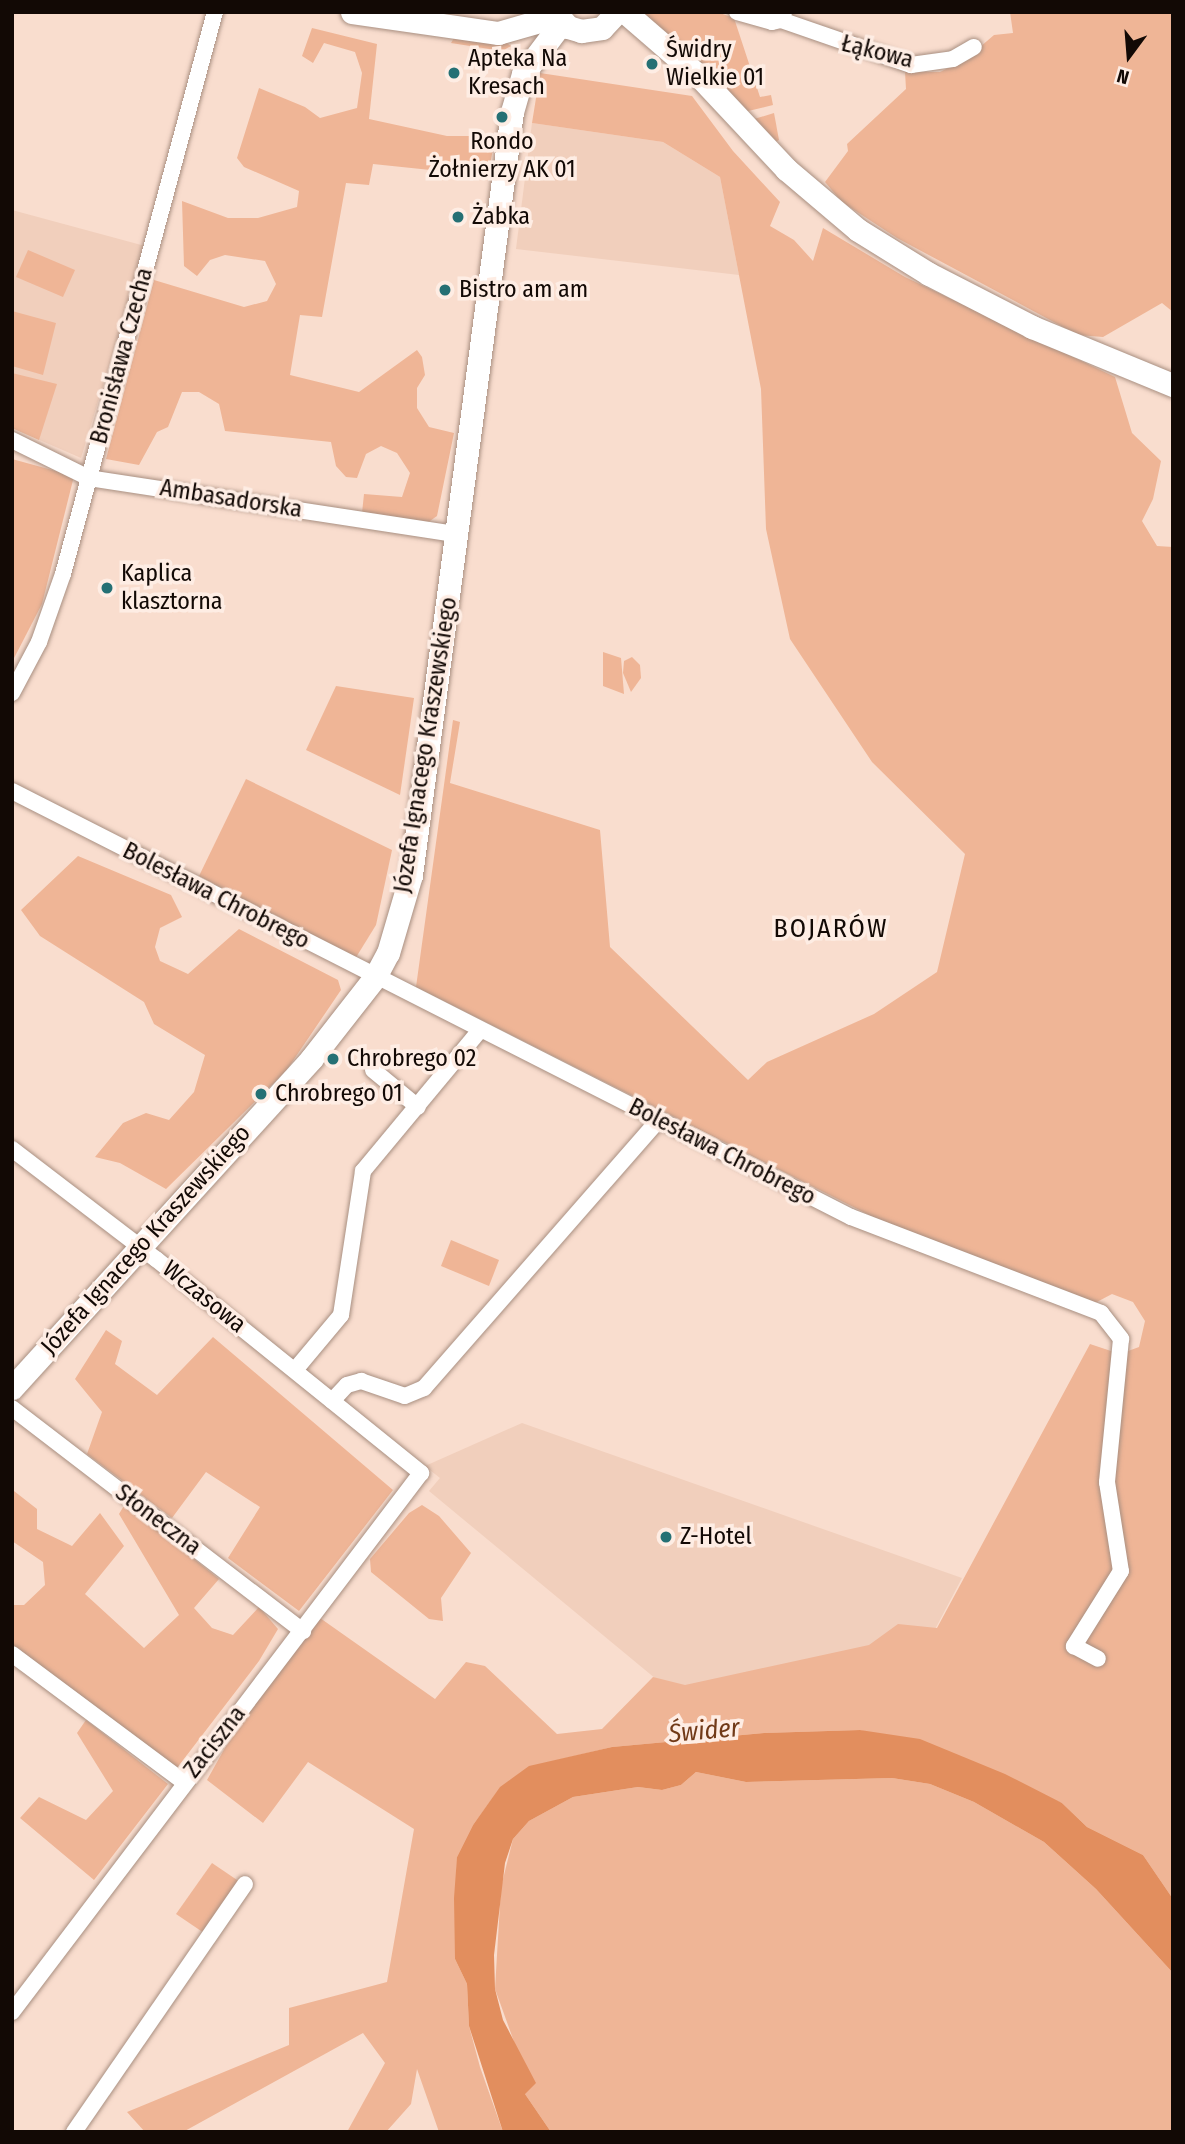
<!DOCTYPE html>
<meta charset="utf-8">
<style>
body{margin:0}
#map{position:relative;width:1185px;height:2144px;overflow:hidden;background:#f9ddce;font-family:"Fira Sans Condensed",sans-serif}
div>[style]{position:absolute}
.built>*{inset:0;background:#f1cfbc}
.green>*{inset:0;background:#efb596}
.water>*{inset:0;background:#e28e5e}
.roads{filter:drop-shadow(0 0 2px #a88f81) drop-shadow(0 0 2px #a88f81)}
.street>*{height:16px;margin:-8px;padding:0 8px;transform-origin:8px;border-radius:8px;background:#fff}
.secondary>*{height:23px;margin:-11.5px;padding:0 11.5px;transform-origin:11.5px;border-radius:11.5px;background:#fff}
.dots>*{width:19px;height:19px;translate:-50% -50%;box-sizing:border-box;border:4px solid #feede4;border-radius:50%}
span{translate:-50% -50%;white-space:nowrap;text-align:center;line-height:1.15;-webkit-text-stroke:7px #feede4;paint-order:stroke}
.poi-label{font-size:24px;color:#120905}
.left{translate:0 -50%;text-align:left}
.street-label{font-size:24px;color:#120905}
.neighbourhood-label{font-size:26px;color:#120905;letter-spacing:2px}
.water-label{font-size:26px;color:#713a18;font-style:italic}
.frame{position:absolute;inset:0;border:14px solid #120905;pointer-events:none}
.north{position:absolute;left:1094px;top:21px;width:70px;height:70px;-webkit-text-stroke:5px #feede4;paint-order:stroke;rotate:196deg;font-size:19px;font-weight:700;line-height:28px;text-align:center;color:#120905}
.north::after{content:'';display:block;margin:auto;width:24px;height:32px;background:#120905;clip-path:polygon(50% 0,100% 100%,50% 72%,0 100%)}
</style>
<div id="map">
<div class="built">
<div style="clip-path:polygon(532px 123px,663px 142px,720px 177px,739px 275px,516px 249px)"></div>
<div style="clip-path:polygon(12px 210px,145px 246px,81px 458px,12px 428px)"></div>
<div style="clip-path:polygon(522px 1423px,962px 1578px,901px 1694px,685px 1703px,429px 1491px,440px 1478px,425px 1466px)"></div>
</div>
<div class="green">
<div style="clip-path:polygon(644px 12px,717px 12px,734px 18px,760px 97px,771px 95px,773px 105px,744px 112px,643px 21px)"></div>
<div style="clip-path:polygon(1010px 12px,1173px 12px,1173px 312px,1162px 303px,1103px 337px,1078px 335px,897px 238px,842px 202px,825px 182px,848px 151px,847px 144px,906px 89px,905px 72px,940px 72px,966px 59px,994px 35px,1013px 33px)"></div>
<div style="clip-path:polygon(312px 28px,377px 44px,369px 119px,447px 136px,487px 136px,494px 143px,488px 176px,373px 164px,369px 185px,346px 183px,322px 317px,300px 315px,290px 375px,359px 392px,417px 350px,422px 357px,425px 375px,417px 388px,417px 408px,429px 427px,454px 433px,437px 516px,427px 523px,362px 513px,364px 494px,402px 497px,410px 473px,397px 453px,381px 446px,366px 454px,357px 478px,346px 477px,336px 466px,331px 442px,225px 431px,219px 404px,199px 392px,182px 392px,168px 427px,157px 432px,139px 465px,106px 459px,154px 280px,244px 307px,267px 301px,276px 284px,265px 261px,225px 255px,210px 260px,197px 276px,184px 266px,182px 201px,228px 218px,258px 218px,297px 207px,299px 191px,244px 167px,237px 158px,259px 88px,305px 107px,320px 118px,357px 108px,362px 73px,355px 52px,324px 43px,313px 63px,302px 56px)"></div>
<div style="clip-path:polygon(454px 38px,501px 39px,511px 46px,502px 51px,451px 43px)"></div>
<div style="clip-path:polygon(540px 73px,692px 96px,733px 151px,780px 202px,770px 226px,794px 240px,813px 261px,823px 228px,905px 277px,1115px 377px,1132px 433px,1161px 461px,1153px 499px,1142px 521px,1157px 546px,1173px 547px,1173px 1899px,1143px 1855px,1087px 1827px,1062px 1803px,860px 1730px,764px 1733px,612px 1747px,529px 1767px,500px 1788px,473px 1825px,457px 1857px,455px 1959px,467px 1984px,469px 2026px,480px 2067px,503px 2132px,439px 2132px,417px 2069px,411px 2104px,386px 2132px,347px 2132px,385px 2063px,363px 2033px,183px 2132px,145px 2132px,127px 2112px,289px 2045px,289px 2008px,387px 1982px,414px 1829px,308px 1762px,263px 1823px,207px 1780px,240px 1721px,320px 1618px,435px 1699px,466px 1662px,485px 1666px,557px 1734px,602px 1729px,653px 1677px,685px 1685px,869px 1645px,898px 1624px,937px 1628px,1090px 1344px,1120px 1354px,1139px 1347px,1145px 1321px,1133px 1302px,1112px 1294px,1093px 1304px,897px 1229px,416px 987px,453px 720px,460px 722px,450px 783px,600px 830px,610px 947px,748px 1080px,767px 1062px,874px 1014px,937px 972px,965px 854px,872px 762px,790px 639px,766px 529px,761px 389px,720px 177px,663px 142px,532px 123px)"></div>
<div style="clip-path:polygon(774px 113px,779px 140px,772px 144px,751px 120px)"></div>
<div style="clip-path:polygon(28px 250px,75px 270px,63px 297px,16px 277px)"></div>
<div style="clip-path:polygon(12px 311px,56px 323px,43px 375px,12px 366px)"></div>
<div style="clip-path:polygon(12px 373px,57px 384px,39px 440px,12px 428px)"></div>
<div style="clip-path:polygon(12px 459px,74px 476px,42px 604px,12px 662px)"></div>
<div style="clip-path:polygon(603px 652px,621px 658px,624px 694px,603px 686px)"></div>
<div style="clip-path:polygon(632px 657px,640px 665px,641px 678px,631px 692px,623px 673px,624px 661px)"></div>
<div style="clip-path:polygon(336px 686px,414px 698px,400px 795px,306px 750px)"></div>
<div style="clip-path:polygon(246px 779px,392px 850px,376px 925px,355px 959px,199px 876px)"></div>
<div style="clip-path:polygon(78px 856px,171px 895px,182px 917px,160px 928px,155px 947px,160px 961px,188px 974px,239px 929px,338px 980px,341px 990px,286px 1071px,166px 1189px,120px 1163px,95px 1157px,123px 1123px,146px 1113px,169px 1120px,194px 1092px,205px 1055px,154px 1024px,144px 1002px,40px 936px,21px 910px)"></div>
<div style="clip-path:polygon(451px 1240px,499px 1260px,489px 1286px,441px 1266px)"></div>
<div style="clip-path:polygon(106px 1330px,122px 1341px,115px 1364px,157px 1395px,213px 1337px,393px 1490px,299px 1611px,228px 1558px,260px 1507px,206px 1472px,172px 1518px,87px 1454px,102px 1412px,75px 1379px)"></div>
<div style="clip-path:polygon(14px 1491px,37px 1509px,37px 1529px,72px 1546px,100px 1513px,124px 1546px,85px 1594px,144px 1648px,179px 1615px,119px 1514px,125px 1504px,219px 1579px,194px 1608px,212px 1628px,233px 1635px,259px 1607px,278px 1629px,259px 1661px,177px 1768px,12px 1644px,12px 1605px,24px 1605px,45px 1585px,43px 1562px,12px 1541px)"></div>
<div style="clip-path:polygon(422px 1505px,439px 1516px,471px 1553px,441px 1598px,443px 1621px,429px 1619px,371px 1572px,370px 1559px,409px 1513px)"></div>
<div style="clip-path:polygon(86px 1720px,168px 1784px,94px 1880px,20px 1818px,39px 1797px,86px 1820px,113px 1791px,77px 1733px)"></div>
<div style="clip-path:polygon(696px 1772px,746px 1782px,892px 1778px,930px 1784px,974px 1802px,1044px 1842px,1096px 1889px,1173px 1973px,1173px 2132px,551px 2132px,525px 2094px,517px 2050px,495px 1989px,501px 1887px,513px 1839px,529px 1821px,573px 1797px,638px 1787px,662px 1790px,681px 1785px)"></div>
<div style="clip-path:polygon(212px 1863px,240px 1882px,204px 1933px,176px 1914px)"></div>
</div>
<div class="water">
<div style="clip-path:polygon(860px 1730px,920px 1739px,1005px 1774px,1062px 1803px,1087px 1827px,1143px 1855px,1173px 1899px,1173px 1973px,1096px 1889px,1044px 1842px,974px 1802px,930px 1784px,892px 1778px,746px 1782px,696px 1772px,681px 1785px,662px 1790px,638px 1787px,573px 1797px,529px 1821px,513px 1839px,505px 1863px,494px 1955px,495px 1989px,503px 2020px,536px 2083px,525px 2094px,551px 2132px,503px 2132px,469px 2026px,467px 1984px,455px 1959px,454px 1898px,457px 1857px,473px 1825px,500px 1787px,529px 1766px,612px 1747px,764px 1733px)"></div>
</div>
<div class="roads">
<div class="street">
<div style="left:737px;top:12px;width:36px;rotate:16deg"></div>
<div style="left:772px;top:22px;width:9px;rotate:-13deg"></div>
<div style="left:781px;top:20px;width:9px;rotate:-69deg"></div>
<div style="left:781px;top:20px;width:138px;rotate:19.1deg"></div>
<div style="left:911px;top:65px;width:42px;rotate:-8.1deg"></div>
<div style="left:953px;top:59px;width:24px;rotate:-30deg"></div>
<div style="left:12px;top:440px;width:86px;rotate:26.3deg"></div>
<div style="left:89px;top:478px;width:372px;rotate:8.7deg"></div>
<div style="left:12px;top:693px;width:58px;rotate:-62.1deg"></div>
<div style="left:39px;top:642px;width:72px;rotate:-70.6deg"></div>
<div style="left:63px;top:574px;width:582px;rotate:-74.87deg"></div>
<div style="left:12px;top:791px;width:941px;rotate:26.92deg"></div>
<div style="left:851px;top:1217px;width:268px;rotate:21deg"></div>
<div style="left:1101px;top:1313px;width:33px;rotate:52deg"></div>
<div style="left:1121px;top:1339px;width:144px;rotate:95.6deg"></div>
<div style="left:1107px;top:1482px;width:90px;rotate:81.1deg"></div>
<div style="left:1121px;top:1571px;width:89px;rotate:122.1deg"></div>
<div style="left:1074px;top:1646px;width:27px;rotate:28deg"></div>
<div style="left:373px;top:1070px;width:58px;rotate:39.4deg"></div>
<div style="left:12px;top:1149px;width:181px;rotate:37.4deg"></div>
<div style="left:156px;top:1259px;width:341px;rotate:38.9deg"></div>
<div style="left:421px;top:1473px;width:677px;rotate:127.19deg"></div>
<div style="left:295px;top:1370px;width:72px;rotate:-50.1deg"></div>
<div style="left:341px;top:1315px;width:146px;rotate:-81.3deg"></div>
<div style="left:363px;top:1171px;width:183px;rotate:-50.3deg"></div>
<div style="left:332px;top:1401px;width:22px;rotate:-47deg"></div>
<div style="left:347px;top:1385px;width:15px;rotate:-16deg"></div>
<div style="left:361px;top:1381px;width:46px;rotate:18.8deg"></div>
<div style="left:405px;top:1396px;width:21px;rotate:-23deg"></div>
<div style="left:424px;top:1388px;width:355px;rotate:-48.8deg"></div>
<div style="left:12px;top:1408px;width:367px;rotate:37.5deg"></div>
<div style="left:12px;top:1654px;width:214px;rotate:36.7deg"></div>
<div style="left:74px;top:2132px;width:301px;rotate:-55.4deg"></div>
</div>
<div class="secondary">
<div style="left:352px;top:12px;width:148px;rotate:8.2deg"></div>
<div style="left:498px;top:33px;width:61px;rotate:-16.1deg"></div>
<div style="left:555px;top:12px;width:20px;rotate:49deg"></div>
<div style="left:568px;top:27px;width:14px;rotate:17deg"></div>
<div style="left:581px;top:31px;width:21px;rotate:-8deg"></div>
<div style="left:602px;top:28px;width:22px;rotate:-47deg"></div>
<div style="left:625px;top:12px;width:99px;rotate:40.9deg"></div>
<div style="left:700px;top:77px;width:126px;rotate:46.9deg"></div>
<div style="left:786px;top:169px;width:94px;rotate:40.3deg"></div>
<div style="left:858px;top:230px;width:84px;rotate:31.8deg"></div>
<div style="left:929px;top:274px;width:116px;rotate:27.2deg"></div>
<div style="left:1032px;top:327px;width:152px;rotate:22.4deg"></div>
<div style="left:12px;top:1388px;width:445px;rotate:-47.7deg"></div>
<div style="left:311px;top:1059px;width:104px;rotate:-52deg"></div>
<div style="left:375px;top:977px;width:27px;rotate:-62deg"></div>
<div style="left:388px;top:953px;width:81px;rotate:-73.6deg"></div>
<div style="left:411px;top:875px;width:770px;rotate:-82.46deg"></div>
<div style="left:512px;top:112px;width:40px;rotate:-74deg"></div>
<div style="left:523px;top:74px;width:65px;rotate:-53.1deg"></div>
</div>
</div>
<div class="dots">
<div style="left:652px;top:64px;background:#257074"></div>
<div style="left:454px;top:73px;background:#257074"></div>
<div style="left:502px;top:117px;background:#257074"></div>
<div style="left:458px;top:217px;background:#257074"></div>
<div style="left:445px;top:290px;background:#257074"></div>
<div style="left:107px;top:588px;background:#257074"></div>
<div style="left:333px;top:1059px;background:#257074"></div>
<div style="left:261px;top:1094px;background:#257074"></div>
<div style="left:666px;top:1537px;background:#257074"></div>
</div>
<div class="poi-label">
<span class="left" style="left:666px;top:64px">Świdry<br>Wielkie 01</span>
<span class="left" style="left:468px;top:73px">Apteka Na<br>Kresach</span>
<span style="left:502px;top:156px">Rondo<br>Żołnierzy AK 01</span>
<span class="left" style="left:472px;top:217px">Żabka</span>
<span class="left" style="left:459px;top:290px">Bistro am am</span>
<span class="left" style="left:121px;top:588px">Kaplica<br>klasztorna</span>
<span class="left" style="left:347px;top:1059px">Chrobrego 02</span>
<span class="left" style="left:275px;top:1094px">Chrobrego 01</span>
<span class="left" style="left:680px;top:1537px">Z-Hotel</span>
</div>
<div class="street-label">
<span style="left:877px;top:52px;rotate:14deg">Łąkowa</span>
<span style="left:122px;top:356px;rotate:-75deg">Bronisława Czecha</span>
<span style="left:231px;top:499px;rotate:9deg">Ambasadorska</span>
<span style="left:426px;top:745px;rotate:-81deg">Józefa Ignacego Kraszewskiego</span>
<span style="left:216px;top:896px;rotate:27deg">Bolesława Chrobrego</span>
<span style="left:722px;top:1152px;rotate:27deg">Bolesława Chrobrego</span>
<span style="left:146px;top:1240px;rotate:-48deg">Józefa Ignacego Kraszewskiego</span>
<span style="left:204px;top:1297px;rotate:39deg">Wczasowa</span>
<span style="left:158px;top:1520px;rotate:37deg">Słoneczna</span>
<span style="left:215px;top:1742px;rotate:-52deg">Zaciszna</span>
</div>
<div class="neighbourhood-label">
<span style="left:831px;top:929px">BOJARÓW</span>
</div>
<div class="water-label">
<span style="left:704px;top:1731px;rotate:-5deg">Świder</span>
</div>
<div class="frame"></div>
<div class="north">N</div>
</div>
